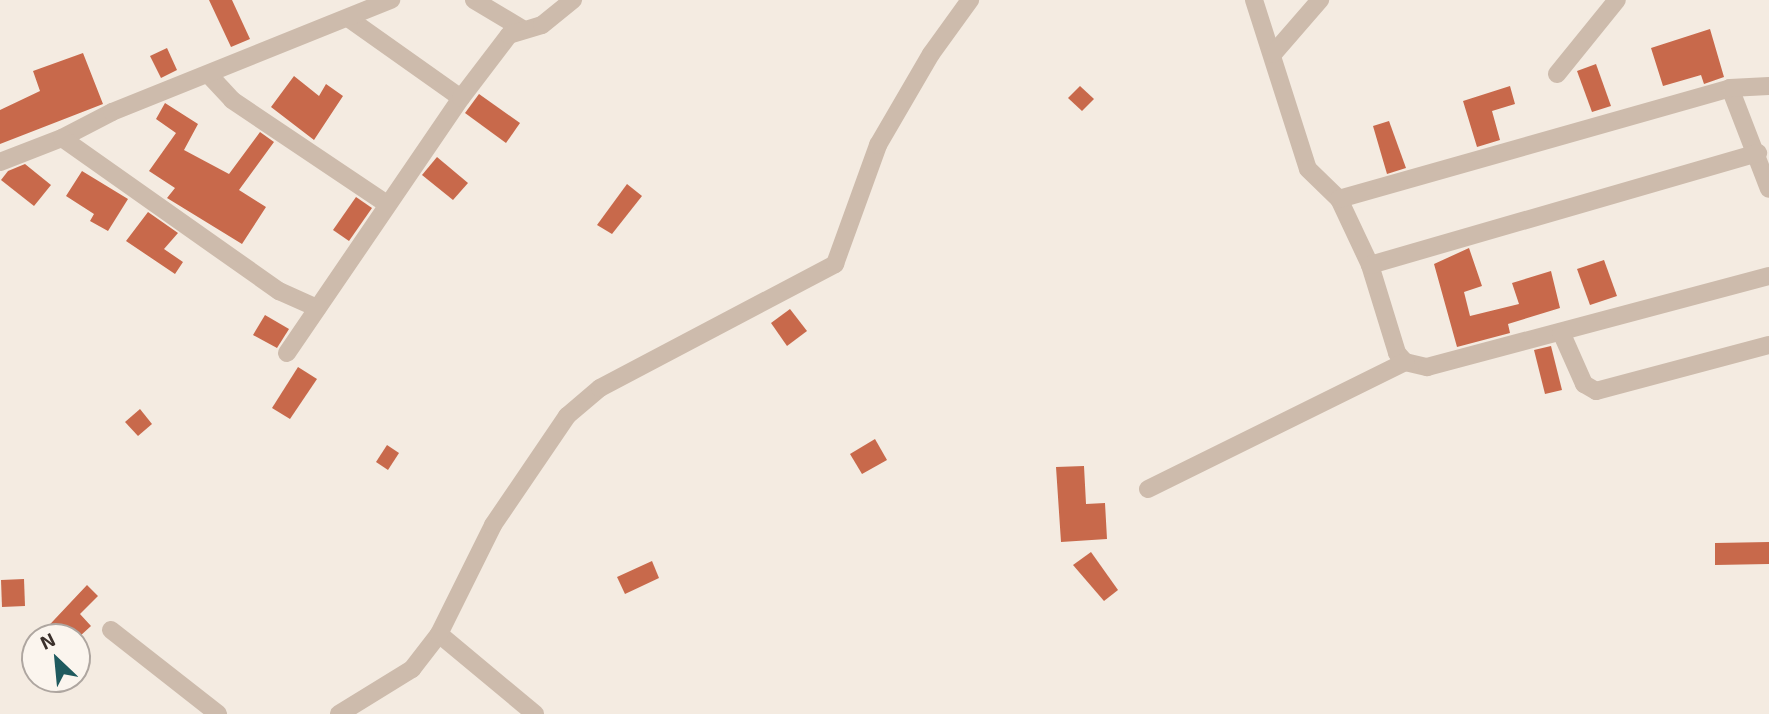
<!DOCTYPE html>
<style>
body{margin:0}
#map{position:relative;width:1769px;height:714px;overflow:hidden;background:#f4ebe1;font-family:"Exo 2",sans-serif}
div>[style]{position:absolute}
.building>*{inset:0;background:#c8694b}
.minor>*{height:18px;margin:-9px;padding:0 9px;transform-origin:9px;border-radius:9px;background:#cdbbac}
span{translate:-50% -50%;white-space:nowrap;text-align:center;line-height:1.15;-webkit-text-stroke:6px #fbf5ee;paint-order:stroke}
.north{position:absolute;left:21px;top:623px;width:70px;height:70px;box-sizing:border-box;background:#fbf5ee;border:2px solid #aea6a0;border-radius:50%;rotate:334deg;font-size:19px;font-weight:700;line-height:28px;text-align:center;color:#3b302b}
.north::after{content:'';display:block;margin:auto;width:24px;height:32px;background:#1f5a5e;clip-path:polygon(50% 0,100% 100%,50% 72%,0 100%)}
</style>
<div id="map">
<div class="building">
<div style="clip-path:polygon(209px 0,232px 0,250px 39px,231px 47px)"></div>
<div style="clip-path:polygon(1710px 29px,1724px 77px,1704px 84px,1701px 75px,1663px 86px,1651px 48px)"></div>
<div style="clip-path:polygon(167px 48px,177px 70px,161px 78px,150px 56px)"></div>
<div style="clip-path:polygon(83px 53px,103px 104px,0 144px,0 110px,40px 91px,33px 71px)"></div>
<div style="clip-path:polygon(1596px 64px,1611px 106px,1592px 112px,1577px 71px)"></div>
<div style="clip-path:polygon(294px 76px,319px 96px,326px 84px,343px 96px,314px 140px,271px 107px)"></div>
<div style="clip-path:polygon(1080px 86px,1094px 99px,1082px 111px,1068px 98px)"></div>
<div style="clip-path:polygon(1510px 86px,1515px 104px,1492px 111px,1500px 140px,1477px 147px,1463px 101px)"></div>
<div style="clip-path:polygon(479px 94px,520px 123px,506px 143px,465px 113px)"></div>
<div style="clip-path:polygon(165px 103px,198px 124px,184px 150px,229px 174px,260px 132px,274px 142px,239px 190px,266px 207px,242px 244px,167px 198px,175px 188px,149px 171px,176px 133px,156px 119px)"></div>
<div style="clip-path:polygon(1389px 121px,1406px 168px,1387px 174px,1373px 126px)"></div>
<div style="clip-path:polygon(437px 157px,468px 183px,453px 200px,422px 175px)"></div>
<div style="clip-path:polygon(25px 164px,51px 185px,34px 206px,1px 180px,8px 171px)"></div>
<div style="clip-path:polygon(82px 171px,128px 199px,108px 231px,90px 221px,94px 214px,66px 196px)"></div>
<div style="clip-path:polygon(627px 184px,642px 196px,612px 234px,597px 225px)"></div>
<div style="clip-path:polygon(356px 197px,372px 208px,349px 241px,333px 230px)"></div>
<div style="clip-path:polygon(148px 212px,178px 233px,164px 249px,183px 262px,175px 274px,126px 241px)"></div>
<div style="clip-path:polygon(1469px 248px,1482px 286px,1464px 292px,1470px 316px,1519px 304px,1512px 283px,1551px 271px,1560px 308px,1508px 324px,1510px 333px,1457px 347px,1434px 264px)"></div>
<div style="clip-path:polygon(1604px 260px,1617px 296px,1590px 305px,1577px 269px)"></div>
<div style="clip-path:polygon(790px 309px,807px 331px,787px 346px,771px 323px)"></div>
<div style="clip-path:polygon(265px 315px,289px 329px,277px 348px,253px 335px)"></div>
<div style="clip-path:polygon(1551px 346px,1562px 390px,1545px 394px,1534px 350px)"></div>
<div style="clip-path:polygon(298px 367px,317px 379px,290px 419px,272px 408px)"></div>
<div style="clip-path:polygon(140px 409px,152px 424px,138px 436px,125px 422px)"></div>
<div style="clip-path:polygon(875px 439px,887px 460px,862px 474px,850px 454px)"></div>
<div style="clip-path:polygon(387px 445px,399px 453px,388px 470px,376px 462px)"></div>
<div style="clip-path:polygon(1084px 466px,1086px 504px,1105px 503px,1107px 539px,1061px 542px,1056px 467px)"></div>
<div style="clip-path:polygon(1769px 542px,1769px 564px,1715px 565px,1715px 543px)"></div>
<div style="clip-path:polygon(1091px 552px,1118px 590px,1104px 601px,1073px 565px)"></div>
<div style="clip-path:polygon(652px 561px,659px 578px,625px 594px,617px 577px)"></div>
<div style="clip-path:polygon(24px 579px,25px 606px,2px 607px,1px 580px)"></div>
<div style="clip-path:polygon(87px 585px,98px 596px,80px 614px,91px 626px,79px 637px,38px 637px)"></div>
</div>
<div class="minor">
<div style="left:474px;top:0;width:55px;rotate:30.8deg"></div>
<div style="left:1254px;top:0;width:177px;rotate:72.3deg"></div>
<div style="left:1308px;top:169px;width:43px;rotate:44.1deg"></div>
<div style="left:1339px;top:199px;width:73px;rotate:64.8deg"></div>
<div style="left:1370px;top:265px;width:92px;rotate:72.9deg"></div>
<div style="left:1397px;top:353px;width:12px;rotate:48deg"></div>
<div style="left:1405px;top:362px;width:23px;rotate:13deg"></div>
<div style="left:1427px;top:367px;width:354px;rotate:-14.9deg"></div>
<div style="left:348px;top:18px;width:138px;rotate:35.3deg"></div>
<div style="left:1273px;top:54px;width:72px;rotate:-49deg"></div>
<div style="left:1557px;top:74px;width:95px;rotate:-51deg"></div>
<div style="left:209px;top:75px;width:34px;rotate:47deg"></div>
<div style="left:232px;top:100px;width:187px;rotate:33.9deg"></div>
<div style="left:1730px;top:88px;width:108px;rotate:68.9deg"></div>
<div style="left:62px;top:138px;width:56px;rotate:-27.5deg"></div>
<div style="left:112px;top:112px;width:301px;rotate:-21.9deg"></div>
<div style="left:0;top:162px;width:66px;rotate:-21.2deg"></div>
<div style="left:62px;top:138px;width:266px;rotate:35.2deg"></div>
<div style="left:279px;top:291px;width:42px;rotate:24.1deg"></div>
<div style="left:1339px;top:199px;width:406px;rotate:-15.8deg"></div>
<div style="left:1730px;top:88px;width:39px;rotate:-3deg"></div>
<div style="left:1370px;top:265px;width:404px;rotate:-16.1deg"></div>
<div style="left:1561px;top:332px;width:57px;rotate:66.1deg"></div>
<div style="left:1584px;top:384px;width:14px;rotate:30deg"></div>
<div style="left:1596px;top:391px;width:179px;rotate:-14.9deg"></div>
<div style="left:287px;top:353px;width:309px;rotate:-55.7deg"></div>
<div style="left:461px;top:98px;width:79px;rotate:-52.7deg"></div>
<div style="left:509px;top:35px;width:34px;rotate:-17deg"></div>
<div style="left:542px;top:25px;width:40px;rotate:-39deg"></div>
<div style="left:1148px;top:489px;width:287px;rotate:-26.3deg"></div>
<div style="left:111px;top:630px;width:136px;rotate:38.1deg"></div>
<div style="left:439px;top:634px;width:125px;rotate:39.8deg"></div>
<div style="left:339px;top:714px;width:86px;rotate:-31.7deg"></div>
<div style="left:412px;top:669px;width:44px;rotate:-52.4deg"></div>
<div style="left:439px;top:634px;width:122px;rotate:-63.6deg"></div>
<div style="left:493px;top:525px;width:132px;rotate:-55.8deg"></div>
<div style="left:567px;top:416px;width:43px;rotate:-40.3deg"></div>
<div style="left:600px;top:388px;width:266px;rotate:-27.8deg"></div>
<div style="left:835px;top:264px;width:127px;rotate:-70.1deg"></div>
<div style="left:878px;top:145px;width:105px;rotate:-59.8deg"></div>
<div style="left:931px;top:54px;width:67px;rotate:-54.2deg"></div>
</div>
<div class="north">N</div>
</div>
